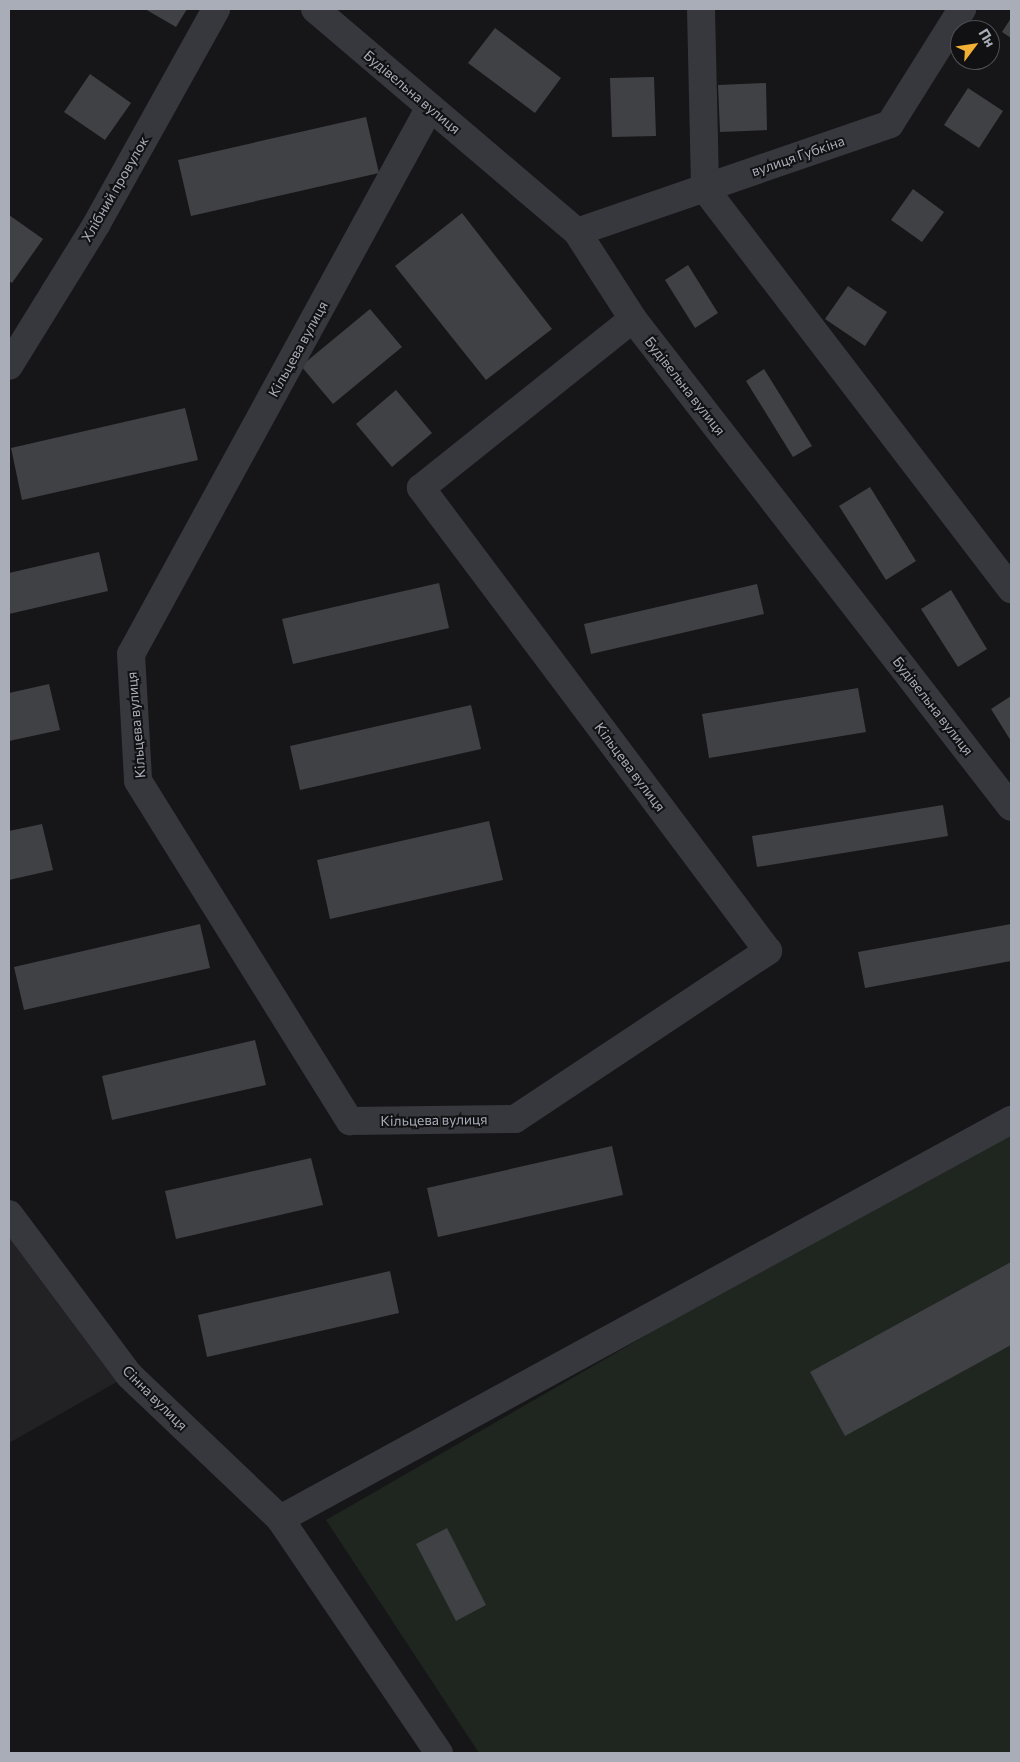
<!DOCTYPE html>
<meta charset="utf-8">
<style>
body{margin:0}
#map{position:relative;width:1020px;height:1762px;overflow:hidden;background:#161618;font-family:Commissioner,sans-serif}
div>[style]{position:absolute}
.built>*{inset:0;background:#222225}
.green>*{inset:0;background:#1e261f}
.building>*{inset:0;background:#404145}
.minor>*{height:28px;margin:-14px;padding:0 14px;transform-origin:14px;border-radius:14px;background:#37383d}
span{translate:-50% -50%;white-space:nowrap;text-align:center;line-height:1.15;-webkit-text-stroke:4px #111113;paint-order:stroke}
.street-label{font-size:14px;color:#a8adb8}
.frame{position:absolute;inset:0;border:10px solid #a8adb8;pointer-events:none}
.north{position:absolute;left:950px;top:20px;width:50px;height:50px;box-sizing:border-box;background:#111113;border:1px solid #4d4f55;border-radius:50%;rotate:59deg;font-size:14px;font-weight:700;line-height:20px;text-align:center;color:#a8adb8}
.north::after{content:'';display:block;margin:auto;width:18px;height:22px;background:#f2b134;clip-path:polygon(50% 0,100% 100%,50% 72%,0 100%)}
</style>
<div id="map">
<div class="built">
<div style="clip-path:polygon(9px 1214px,129px 1375px,9px 1443px)"></div>
</div>
<div class="green">
<div style="clip-path:polygon(1011px 1125px,1011px 1753px,479px 1753px,326px 1520px)"></div>
</div>
<div class="building">
<div style="clip-path:polygon(145px 9px,187px 9px,176px 27px)"></div>
<div style="clip-path:polygon(1011px 18px,1011px 38px,1002px 32px)"></div>
<div style="clip-path:polygon(495px 28px,561px 78px,535px 113px,468px 63px)"></div>
<div style="clip-path:polygon(90px 74px,131px 103px,105px 140px,64px 112px)"></div>
<div style="clip-path:polygon(654px 77px,656px 136px,612px 137px,610px 78px)"></div>
<div style="clip-path:polygon(766px 83px,767px 130px,720px 132px,718px 85px)"></div>
<div style="clip-path:polygon(968px 88px,1003px 111px,979px 148px,944px 125px)"></div>
<div style="clip-path:polygon(366px 117px,379px 173px,191px 216px,178px 160px)"></div>
<div style="clip-path:polygon(913px 189px,944px 212px,922px 242px,891px 220px)"></div>
<div style="clip-path:polygon(462px 213px,552px 329px,486px 380px,395px 266px)"></div>
<div style="clip-path:polygon(9px 215px,43px 239px,12px 283px,9px 281px)"></div>
<div style="clip-path:polygon(688px 265px,718px 313px,695px 328px,665px 280px)"></div>
<div style="clip-path:polygon(848px 286px,887px 312px,865px 346px,825px 319px)"></div>
<div style="clip-path:polygon(370px 309px,402px 347px,333px 404px,301px 366px)"></div>
<div style="clip-path:polygon(764px 369px,812px 446px,793px 457px,746px 381px)"></div>
<div style="clip-path:polygon(396px 390px,432px 433px,392px 467px,356px 424px)"></div>
<div style="clip-path:polygon(185px 408px,198px 460px,22px 500px,11px 448px)"></div>
<div style="clip-path:polygon(870px 487px,916px 561px,886px 580px,839px 506px)"></div>
<div style="clip-path:polygon(99px 552px,108px 591px,9px 614px,9px 573px)"></div>
<div style="clip-path:polygon(439px 583px,449px 628px,293px 664px,282px 619px)"></div>
<div style="clip-path:polygon(757px 584px,764px 614px,591px 654px,584px 624px)"></div>
<div style="clip-path:polygon(951px 590px,987px 649px,958px 667px,921px 609px)"></div>
<div style="clip-path:polygon(49px 684px,60px 730px,9px 741px,9px 693px)"></div>
<div style="clip-path:polygon(858px 688px,866px 732px,709px 758px,702px 714px)"></div>
<div style="clip-path:polygon(1011px 696px,1011px 741px,991px 709px)"></div>
<div style="clip-path:polygon(471px 705px,481px 749px,300px 790px,290px 746px)"></div>
<div style="clip-path:polygon(943px 805px,948px 836px,757px 867px,752px 836px)"></div>
<div style="clip-path:polygon(489px 821px,503px 880px,330px 919px,317px 860px)"></div>
<div style="clip-path:polygon(42px 824px,53px 870px,9px 880px,9px 831px)"></div>
<div style="clip-path:polygon(200px 924px,210px 968px,24px 1010px,14px 967px)"></div>
<div style="clip-path:polygon(1011px 924px,1011px 961px,865px 988px,858px 952px)"></div>
<div style="clip-path:polygon(255px 1040px,266px 1085px,112px 1120px,102px 1076px)"></div>
<div style="clip-path:polygon(612px 1146px,623px 1195px,438px 1237px,427px 1188px)"></div>
<div style="clip-path:polygon(311px 1158px,323px 1205px,176px 1239px,165px 1191px)"></div>
<div style="clip-path:polygon(1011px 1262px,1011px 1345px,845px 1436px,810px 1372px)"></div>
<div style="clip-path:polygon(390px 1271px,399px 1313px,207px 1357px,198px 1315px)"></div>
<div style="clip-path:polygon(447px 1528px,486px 1605px,456px 1621px,416px 1544px)"></div>
</div>
<div class="minor">
<div style="left:315px;top:9px;width:344px;rotate:40.4deg"></div>
<div style="left:577px;top:232px;width:103px;rotate:57.2deg"></div>
<div style="left:633px;top:319px;width:617px;rotate:52.24deg"></div>
<div style="left:701px;top:9px;width:180px;rotate:88.7deg"></div>
<div style="left:705px;top:189px;width:504px;rotate:52.58deg"></div>
<div style="left:430px;top:107px;width:623px;rotate:118.66deg"></div>
<div style="left:131px;top:654px;width:127px;rotate:86.8deg"></div>
<div style="left:138px;top:781px;width:401px;rotate:58.1deg"></div>
<div style="left:350px;top:1121px;width:165px;rotate:-0.7deg"></div>
<div style="left:515px;top:1119px;width:304px;rotate:-33.6deg"></div>
<div style="left:768px;top:951px;width:579px;rotate:-126.85deg"></div>
<div style="left:421px;top:488px;width:271px;rotate:-38.6deg"></div>
<div style="left:577px;top:232px;width:331px;rotate:-19deg"></div>
<div style="left:890px;top:124px;width:136px;rotate:-57.9deg"></div>
<div style="left:9px;top:366px;width:166px;rotate:-58.3deg"></div>
<div style="left:96px;top:225px;width:247px;rotate:-60.9deg"></div>
<div style="left:9px;top:1214px;width:201px;rotate:53.3deg"></div>
<div style="left:129px;top:1375px;width:209px;rotate:43.6deg"></div>
<div style="left:280px;top:1519px;width:283px;rotate:55.8deg"></div>
<div style="left:280px;top:1519px;width:833px;rotate:-28.63deg"></div>
</div>
<div class="street-label">
<span style="left:412px;top:92px;rotate:40deg">Будівельна вулиця</span>
<span style="left:798px;top:156px;rotate:-19deg">вулиця Губкіна</span>
<span style="left:115px;top:189px;rotate:-60deg">Хлібний провулок</span>
<span style="left:298px;top:349px;rotate:-61deg">Кільцева вулиця</span>
<span style="left:685px;top:386px;rotate:52deg">Будівельна вулиця</span>
<span style="left:933px;top:706px;rotate:52deg">Будівельна вулиця</span>
<span style="left:136px;top:725px;rotate:-95deg">Кільцева вулиця</span>
<span style="left:630px;top:767px;rotate:53deg">Кільцева вулиця</span>
<span style="left:434px;top:1120px;rotate:-1deg">Кільцева вулиця</span>
<span style="left:155px;top:1398px;rotate:45deg">Сінна вулиця</span>
</div>
<div class="frame"></div>
<div class="north">Пн</div>
</div>
